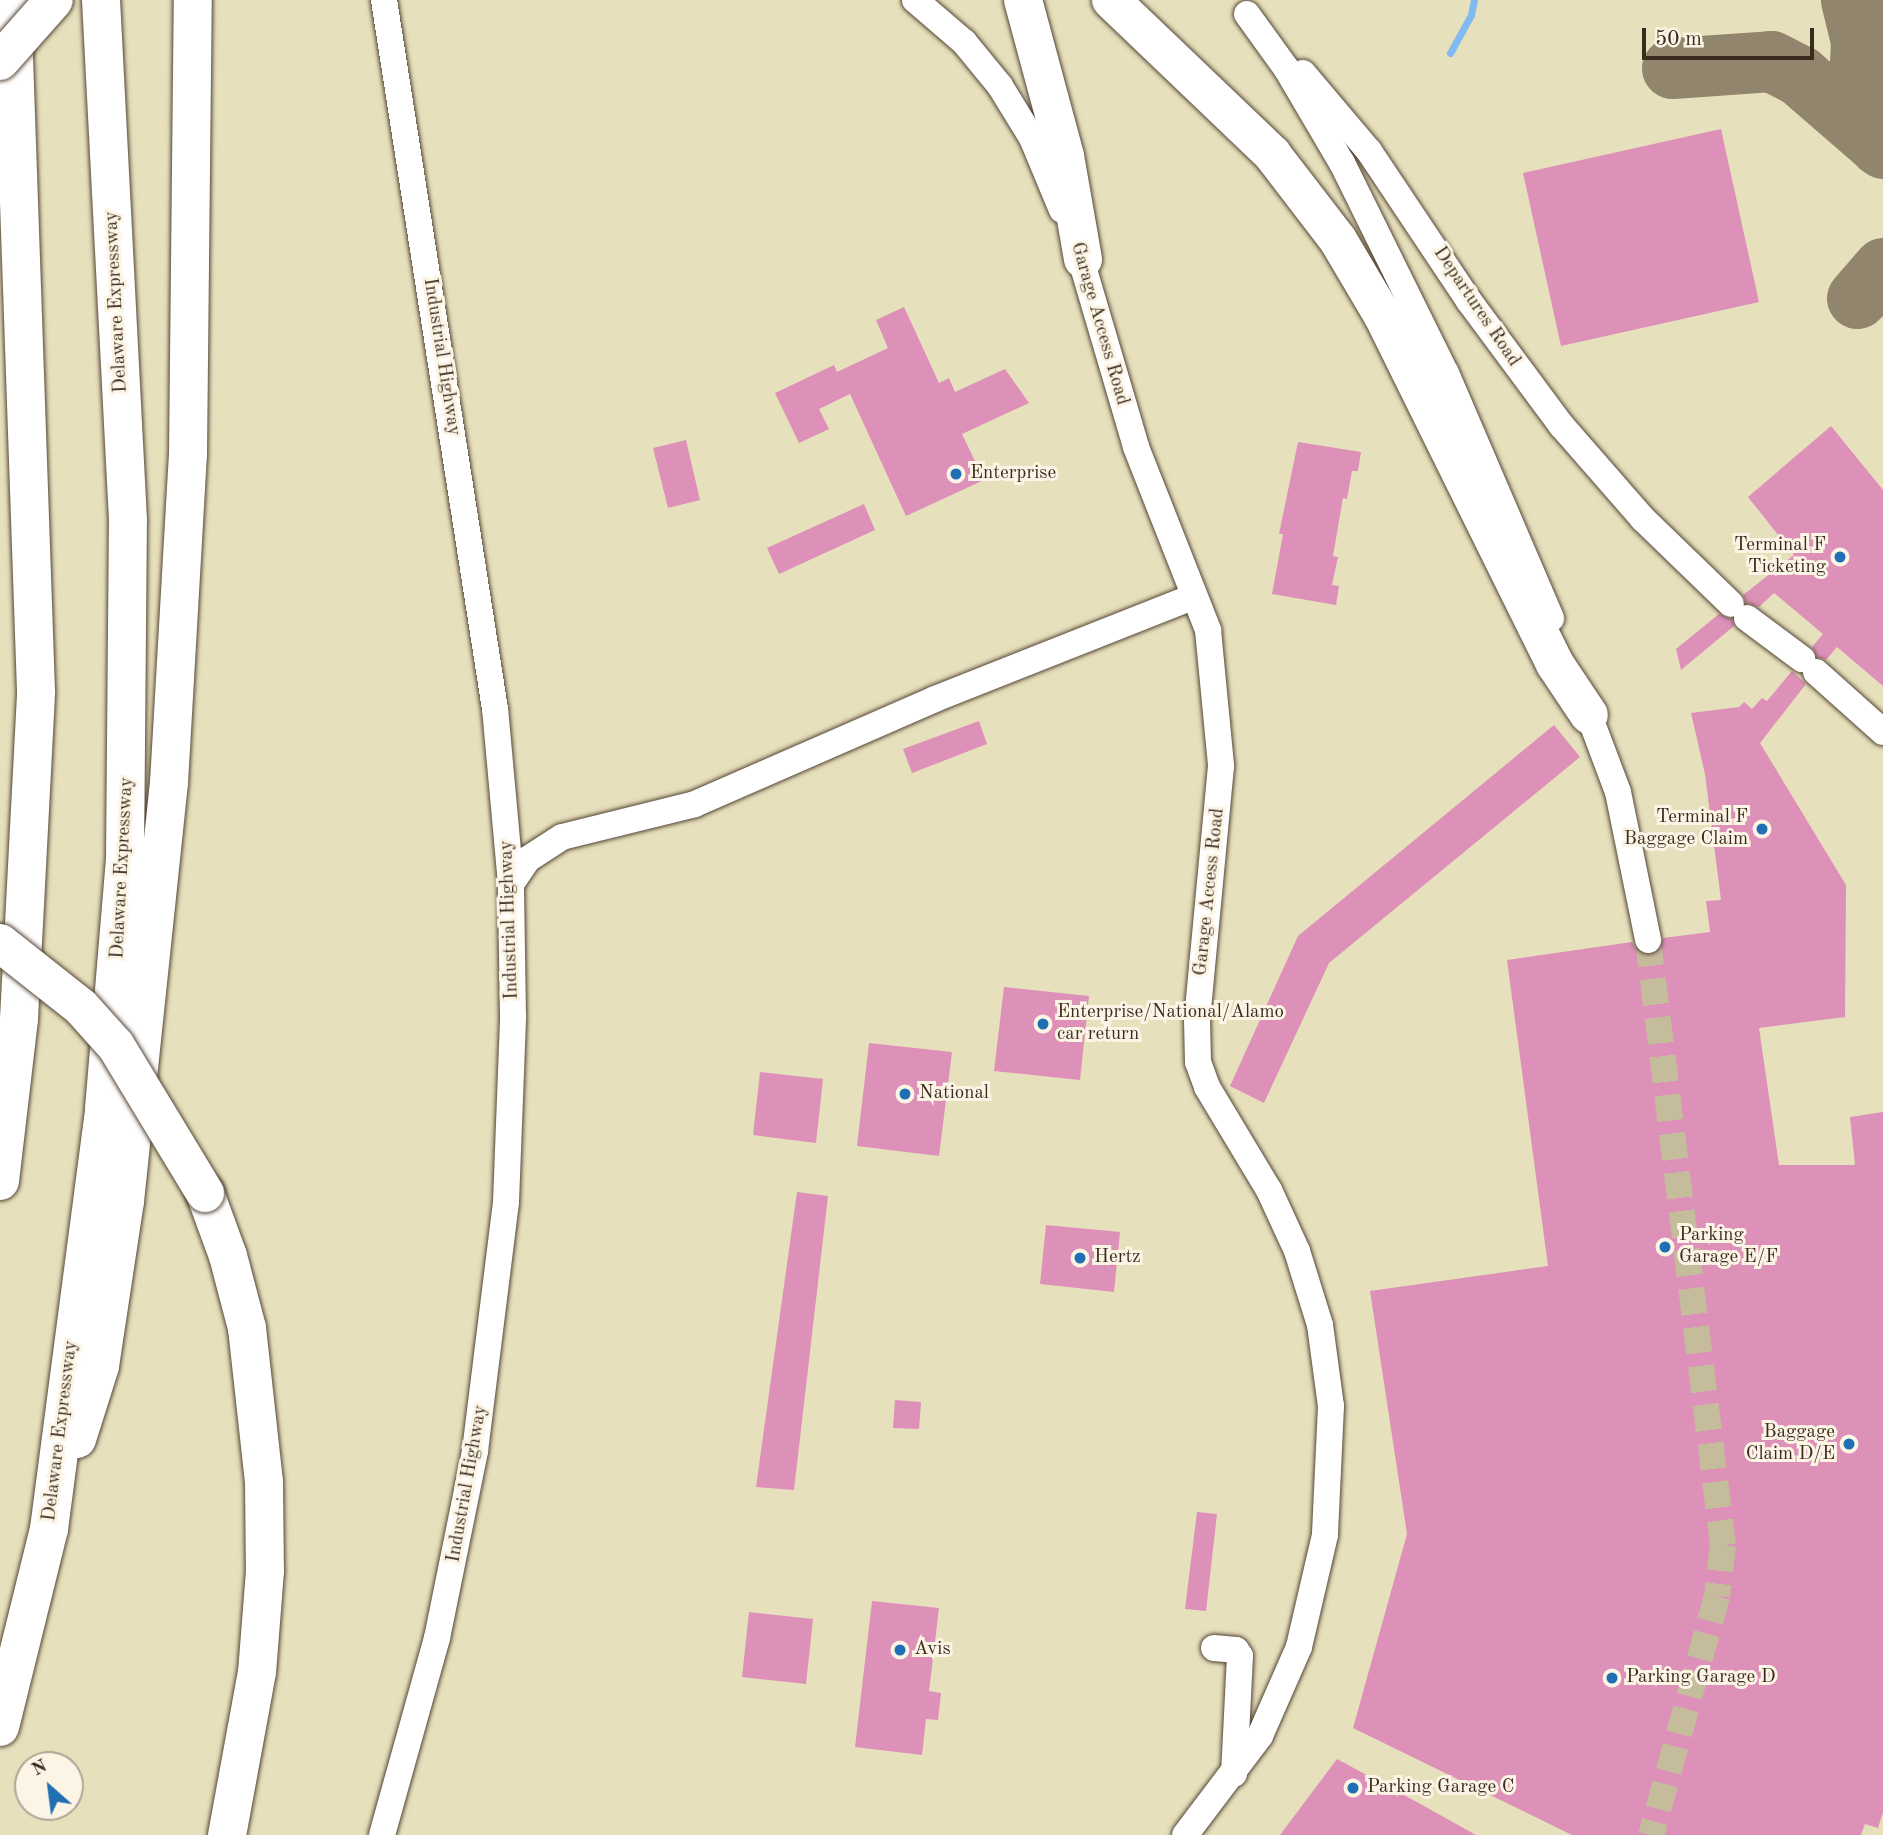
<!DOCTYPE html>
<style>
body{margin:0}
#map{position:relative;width:1883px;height:1835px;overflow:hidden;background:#e7e0bc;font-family:"Old Standard TT",serif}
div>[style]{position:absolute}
.stream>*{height:7px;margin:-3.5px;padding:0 3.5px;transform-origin:3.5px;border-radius:3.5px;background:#81b9f1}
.taxiway>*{height:61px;margin:-30.5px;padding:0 30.5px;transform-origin:30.5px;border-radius:30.5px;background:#91856d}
.building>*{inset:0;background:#dd90b8}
.minor-tunnel>*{height:26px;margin-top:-13px;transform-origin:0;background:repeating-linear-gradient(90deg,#c5bc9c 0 26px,transparent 0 39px)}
.roads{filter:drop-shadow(0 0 2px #554536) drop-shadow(0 0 2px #554536)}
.minor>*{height:26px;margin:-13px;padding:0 13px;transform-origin:13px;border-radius:13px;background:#fff}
.highway>*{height:38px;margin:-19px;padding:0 19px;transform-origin:19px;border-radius:19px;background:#fff}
.bridges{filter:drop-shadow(0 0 2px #554536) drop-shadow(0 0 2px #554536)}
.highway-bridge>*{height:38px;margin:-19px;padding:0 19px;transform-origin:19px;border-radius:19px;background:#fff}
.dots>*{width:19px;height:19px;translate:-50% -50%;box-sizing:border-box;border:4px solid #fcf5e5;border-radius:50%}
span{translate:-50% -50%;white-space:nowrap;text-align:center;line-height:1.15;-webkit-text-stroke:6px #fcf5e5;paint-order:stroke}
.street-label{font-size:19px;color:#3b2a1e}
.poi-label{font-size:19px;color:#3b2a1e}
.left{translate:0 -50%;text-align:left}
.right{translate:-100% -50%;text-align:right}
.north{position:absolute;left:14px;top:1751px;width:70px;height:70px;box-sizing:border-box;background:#fcf5e5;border:2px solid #afa495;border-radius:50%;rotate:332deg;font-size:19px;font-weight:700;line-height:28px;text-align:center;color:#3b2a1e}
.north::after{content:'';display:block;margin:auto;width:24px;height:32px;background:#1f6fb2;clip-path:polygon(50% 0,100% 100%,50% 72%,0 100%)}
.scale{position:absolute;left:1642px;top:28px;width:172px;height:32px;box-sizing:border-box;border:4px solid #3b2a1e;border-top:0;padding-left:9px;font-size:21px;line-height:24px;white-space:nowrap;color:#3b2a1e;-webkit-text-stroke:5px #fcf5e5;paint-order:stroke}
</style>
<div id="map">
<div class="stream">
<div style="left:1450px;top:53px;width:43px;rotate:-61.1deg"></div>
<div style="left:1471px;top:15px;width:15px;rotate:-79deg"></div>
</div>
<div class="taxiway">
<div style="left:1851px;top:0;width:42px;rotate:76.3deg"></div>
<div style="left:1861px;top:41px;width:63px;rotate:92.7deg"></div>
<div style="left:1858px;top:104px;width:46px;rotate:62.9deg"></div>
<div style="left:1672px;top:68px;width:99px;rotate:-4deg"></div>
<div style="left:1771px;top:61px;width:33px;rotate:27deg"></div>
<div style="left:1800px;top:76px;width:110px;rotate:40.9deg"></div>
<div style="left:1857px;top:298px;width:40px;rotate:-49deg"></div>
</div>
<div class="building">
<div style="clip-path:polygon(1721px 129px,1759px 302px,1561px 346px,1523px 173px)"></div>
<div style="clip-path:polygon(904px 307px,939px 383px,949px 378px,955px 392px,1005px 369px,1029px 403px,962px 434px,984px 480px,906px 516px,850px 394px,819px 409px,829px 429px,799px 443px,775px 393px,834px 365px,837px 372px,888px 348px,876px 320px)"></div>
<div style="clip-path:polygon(1831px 426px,1883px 490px,1883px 686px,1837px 647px,1826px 660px,1817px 657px,1812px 647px,1823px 634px,1774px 593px,1759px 607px,1746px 603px,1743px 595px,1794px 555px,1748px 497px)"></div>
<div style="clip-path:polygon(686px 440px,700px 500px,668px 508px,653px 448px)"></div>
<div style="clip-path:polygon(1298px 442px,1361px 452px,1358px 471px,1352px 471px,1347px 499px,1343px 498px,1333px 556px,1338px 557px,1332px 585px,1339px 586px,1336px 605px,1272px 594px,1283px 534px,1279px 534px)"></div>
<div style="clip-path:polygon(864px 504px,875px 530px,779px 574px,767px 548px)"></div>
<div style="clip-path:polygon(1719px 614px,1732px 619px,1734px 626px,1681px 670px,1676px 649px)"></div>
<div style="clip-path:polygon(1792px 671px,1806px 684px,1760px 743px,1846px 885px,1845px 1017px,1759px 1028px,1779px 1165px,1855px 1165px,1850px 1117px,1883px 1112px,1883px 1812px,1878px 1828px,1865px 1824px,1861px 1835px,1572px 1835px,1353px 1728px,1407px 1534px,1370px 1291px,1548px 1266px,1507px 960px,1632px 942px,1637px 951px,1650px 955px,1659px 951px,1663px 938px,1710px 932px,1706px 901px,1721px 900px,1705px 774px,1691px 713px,1739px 707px,1744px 702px,1752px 709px,1762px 698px,1767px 701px)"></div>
<div style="clip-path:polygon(979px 721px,987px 744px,912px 773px,903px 749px)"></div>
<div style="clip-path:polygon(1554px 725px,1580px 757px,1329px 963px,1264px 1103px,1230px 1086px,1298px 936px)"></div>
<div style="clip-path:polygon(1004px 987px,1089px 996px,1080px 1080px,994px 1071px)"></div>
<div style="clip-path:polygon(869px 1043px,952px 1052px,939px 1156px,857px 1146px)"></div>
<div style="clip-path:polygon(760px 1072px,823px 1079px,816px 1143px,753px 1135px)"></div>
<div style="clip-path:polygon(797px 1192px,828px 1196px,794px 1490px,756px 1487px)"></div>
<div style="clip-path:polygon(1046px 1225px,1120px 1232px,1114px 1292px,1040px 1284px)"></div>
<div style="clip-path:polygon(895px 1400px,921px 1402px,919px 1429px,893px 1428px)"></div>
<div style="clip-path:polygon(1197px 1512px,1217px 1514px,1206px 1611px,1185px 1609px)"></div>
<div style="clip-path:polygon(872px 1601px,939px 1608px,929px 1691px,941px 1693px,938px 1720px,926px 1719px,922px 1755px,855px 1747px)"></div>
<div style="clip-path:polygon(749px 1612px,813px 1619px,806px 1684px,742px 1677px)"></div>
<div style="clip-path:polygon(1337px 1759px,1415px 1801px,1476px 1835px,1280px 1835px)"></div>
</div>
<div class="minor-tunnel">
<div style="left:1648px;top:940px;width:610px;rotate:82.93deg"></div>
<div style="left:1723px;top:1545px;width:51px;rotate:96.7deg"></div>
<div style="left:1717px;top:1596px;width:248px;rotate:105.4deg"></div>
</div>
<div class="roads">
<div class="minor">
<div style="left:915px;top:0;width:65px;rotate:40.6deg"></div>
<div style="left:964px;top:42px;width:57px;rotate:50.7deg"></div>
<div style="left:1000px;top:86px;width:61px;rotate:58.4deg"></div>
<div style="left:1032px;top:138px;width:78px;rotate:67.4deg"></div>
<div style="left:1247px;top:14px;width:67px;rotate:54.2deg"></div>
<div style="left:1286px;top:68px;width:110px;rotate:59.5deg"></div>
<div style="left:1342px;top:163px;width:234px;rotate:63.7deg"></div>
<div style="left:1446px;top:373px;width:267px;rotate:66.8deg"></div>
<div style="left:1303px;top:73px;width:102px;rotate:49.8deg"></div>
<div style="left:1369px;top:151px;width:180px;rotate:56.3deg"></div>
<div style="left:1469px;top:301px;width:156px;rotate:53.4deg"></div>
<div style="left:1562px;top:426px;width:123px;rotate:48.9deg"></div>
<div style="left:1643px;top:519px;width:122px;rotate:44deg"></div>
<div style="left:1077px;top:246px;width:209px;rotate:73.6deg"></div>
<div style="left:1136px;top:447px;width:197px;rotate:68.5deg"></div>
<div style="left:1208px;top:630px;width:137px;rotate:84.5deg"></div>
<div style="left:1221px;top:766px;width:254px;rotate:95.4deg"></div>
<div style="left:1197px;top:1019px;width:43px;rotate:88.7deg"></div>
<div style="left:1198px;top:1062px;width:27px;rotate:70deg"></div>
<div style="left:1207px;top:1087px;width:120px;rotate:59deg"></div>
<div style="left:1269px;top:1190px;width:67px;rotate:65.3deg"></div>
<div style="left:1297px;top:1251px;width:77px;rotate:72.7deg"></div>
<div style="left:1320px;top:1325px;width:82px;rotate:82.3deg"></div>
<div style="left:1331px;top:1406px;width:129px;rotate:92.7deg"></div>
<div style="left:1325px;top:1535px;width:115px;rotate:103.1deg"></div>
<div style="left:1299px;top:1647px;width:97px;rotate:113.7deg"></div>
<div style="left:1260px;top:1736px;width:124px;rotate:127.1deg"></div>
<div style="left:1747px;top:618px;width:69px;rotate:36.7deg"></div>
<div style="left:1816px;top:672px;width:90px;rotate:41.8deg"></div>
<div style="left:1583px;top:699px;width:99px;rotate:69.4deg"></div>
<div style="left:1618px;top:792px;width:151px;rotate:78.5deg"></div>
<div style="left:511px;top:884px;width:30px;rotate:-56deg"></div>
<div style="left:528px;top:859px;width:40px;rotate:-32.9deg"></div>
<div style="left:562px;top:837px;width:137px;rotate:-13.9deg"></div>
<div style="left:695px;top:804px;width:262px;rotate:-23.6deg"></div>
<div style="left:935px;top:699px;width:277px;rotate:-21.6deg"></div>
<div style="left:1214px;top:1648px;width:22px;rotate:5deg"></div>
<div style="left:1236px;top:1650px;width:7px;rotate:56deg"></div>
<div style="left:1240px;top:1656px;width:118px;rotate:92.9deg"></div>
<div style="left:382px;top:1835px;width:205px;rotate:-74.4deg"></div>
<div style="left:437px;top:1638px;width:191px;rotate:-78.5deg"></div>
<div style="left:475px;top:1451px;width:251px;rotate:-82.9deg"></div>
<div style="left:506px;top:1202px;width:186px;rotate:-87.8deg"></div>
<div style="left:513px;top:1016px;width:132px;rotate:-90.9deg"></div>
<div style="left:511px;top:884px;width:176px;rotate:-95.2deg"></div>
<div style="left:495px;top:709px;width:718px;rotate:-98.9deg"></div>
</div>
<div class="highway">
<div style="left:1023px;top:0;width:162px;rotate:74.9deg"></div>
<div style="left:1065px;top:156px;width:105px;rotate:80.1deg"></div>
<div style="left:1111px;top:0;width:223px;rotate:43.7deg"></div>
<div style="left:1272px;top:154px;width:108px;rotate:52.5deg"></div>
<div style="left:1338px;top:240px;width:88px;rotate:59.4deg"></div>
<div style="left:1383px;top:316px;width:388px;rotate:63.7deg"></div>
<div style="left:1555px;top:664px;width:61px;rotate:56.3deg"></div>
<div style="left:0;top:1181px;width:163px;rotate:-83.3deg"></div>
<div style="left:19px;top:1019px;width:328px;rotate:-87deg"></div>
<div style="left:36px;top:691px;width:691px;rotate:-91.99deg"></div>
<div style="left:205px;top:1193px;width:67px;rotate:69.9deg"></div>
<div style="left:228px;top:1256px;width:74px;rotate:75.2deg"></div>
<div style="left:247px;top:1328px;width:155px;rotate:83.7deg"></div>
<div style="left:264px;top:1482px;width:89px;rotate:89.4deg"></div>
<div style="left:265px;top:1571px;width:101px;rotate:94.5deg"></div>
<div style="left:257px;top:1672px;width:166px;rotate:100.4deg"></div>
<div style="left:77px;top:1439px;width:77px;rotate:-72.5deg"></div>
<div style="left:100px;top:1366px;width:167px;rotate:-81.4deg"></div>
<div style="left:125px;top:1201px;width:420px;rotate:-84deg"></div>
<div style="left:169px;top:783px;width:329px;rotate:-86.7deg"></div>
<div style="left:188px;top:455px;width:455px;rotate:-89.4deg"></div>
<div style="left:0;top:1727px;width:204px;rotate:-76.1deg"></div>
<div style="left:49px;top:1529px;width:424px;rotate:-82.5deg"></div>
<div style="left:104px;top:1109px;width:252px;rotate:-85.2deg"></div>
<div style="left:125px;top:858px;width:338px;rotate:-89.5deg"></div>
<div style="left:128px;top:520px;width:521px;rotate:-92.97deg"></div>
</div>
</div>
<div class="bridges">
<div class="highway-bridge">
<div style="left:0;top:61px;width:81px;rotate:-48.5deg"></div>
<div style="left:0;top:943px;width:103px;rotate:38.3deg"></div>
<div style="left:81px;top:1007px;width:52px;rotate:48.1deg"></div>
<div style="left:116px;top:1046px;width:172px;rotate:58.8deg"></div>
</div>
</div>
<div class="dots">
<div style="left:956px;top:474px;background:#1f6fb2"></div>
<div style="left:1840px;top:557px;background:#1f6fb2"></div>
<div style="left:1762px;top:829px;background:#1f6fb2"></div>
<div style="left:1043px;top:1024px;background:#1f6fb2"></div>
<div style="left:905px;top:1094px;background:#1f6fb2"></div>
<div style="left:1665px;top:1247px;background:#1f6fb2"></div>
<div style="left:1080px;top:1258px;background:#1f6fb2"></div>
<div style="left:1849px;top:1444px;background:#1f6fb2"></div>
<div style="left:900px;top:1650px;background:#1f6fb2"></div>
<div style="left:1612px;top:1678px;background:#1f6fb2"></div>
<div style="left:1353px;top:1788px;background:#1f6fb2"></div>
</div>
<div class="street-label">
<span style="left:117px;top:302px;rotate:-93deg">Delaware Expressway</span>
<span style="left:1476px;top:307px;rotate:56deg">Departures Road</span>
<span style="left:1099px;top:324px;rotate:74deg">Garage Access Road</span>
<span style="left:441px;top:357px;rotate:81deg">Industrial Highway</span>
<span style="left:123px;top:868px;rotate:-87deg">Delaware Expressway</span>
<span style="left:1210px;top:892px;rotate:-84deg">Garage Access Road</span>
<span style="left:510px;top:920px;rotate:-92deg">Industrial Highway</span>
<span style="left:61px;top:1431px;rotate:-83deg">Delaware Expressway</span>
<span style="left:468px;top:1484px;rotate:-80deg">Industrial Highway</span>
</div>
<div class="poi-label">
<span class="left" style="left:970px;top:474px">Enterprise</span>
<span class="right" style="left:1826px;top:557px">Terminal F<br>Ticketing</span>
<span class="right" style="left:1748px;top:829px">Terminal F<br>Baggage Claim</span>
<span class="left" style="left:1057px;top:1024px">Enterprise/National/Alamo<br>car return</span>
<span class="left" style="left:919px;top:1094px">National</span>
<span class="left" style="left:1679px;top:1247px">Parking<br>Garage E/F</span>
<span class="left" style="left:1094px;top:1258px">Hertz</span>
<span class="right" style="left:1835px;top:1444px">Baggage<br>Claim D/E</span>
<span class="left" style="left:914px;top:1650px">Avis</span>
<span class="left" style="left:1626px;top:1678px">Parking Garage D</span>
<span class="left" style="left:1367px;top:1788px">Parking Garage C</span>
</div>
<div class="north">N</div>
<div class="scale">50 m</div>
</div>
